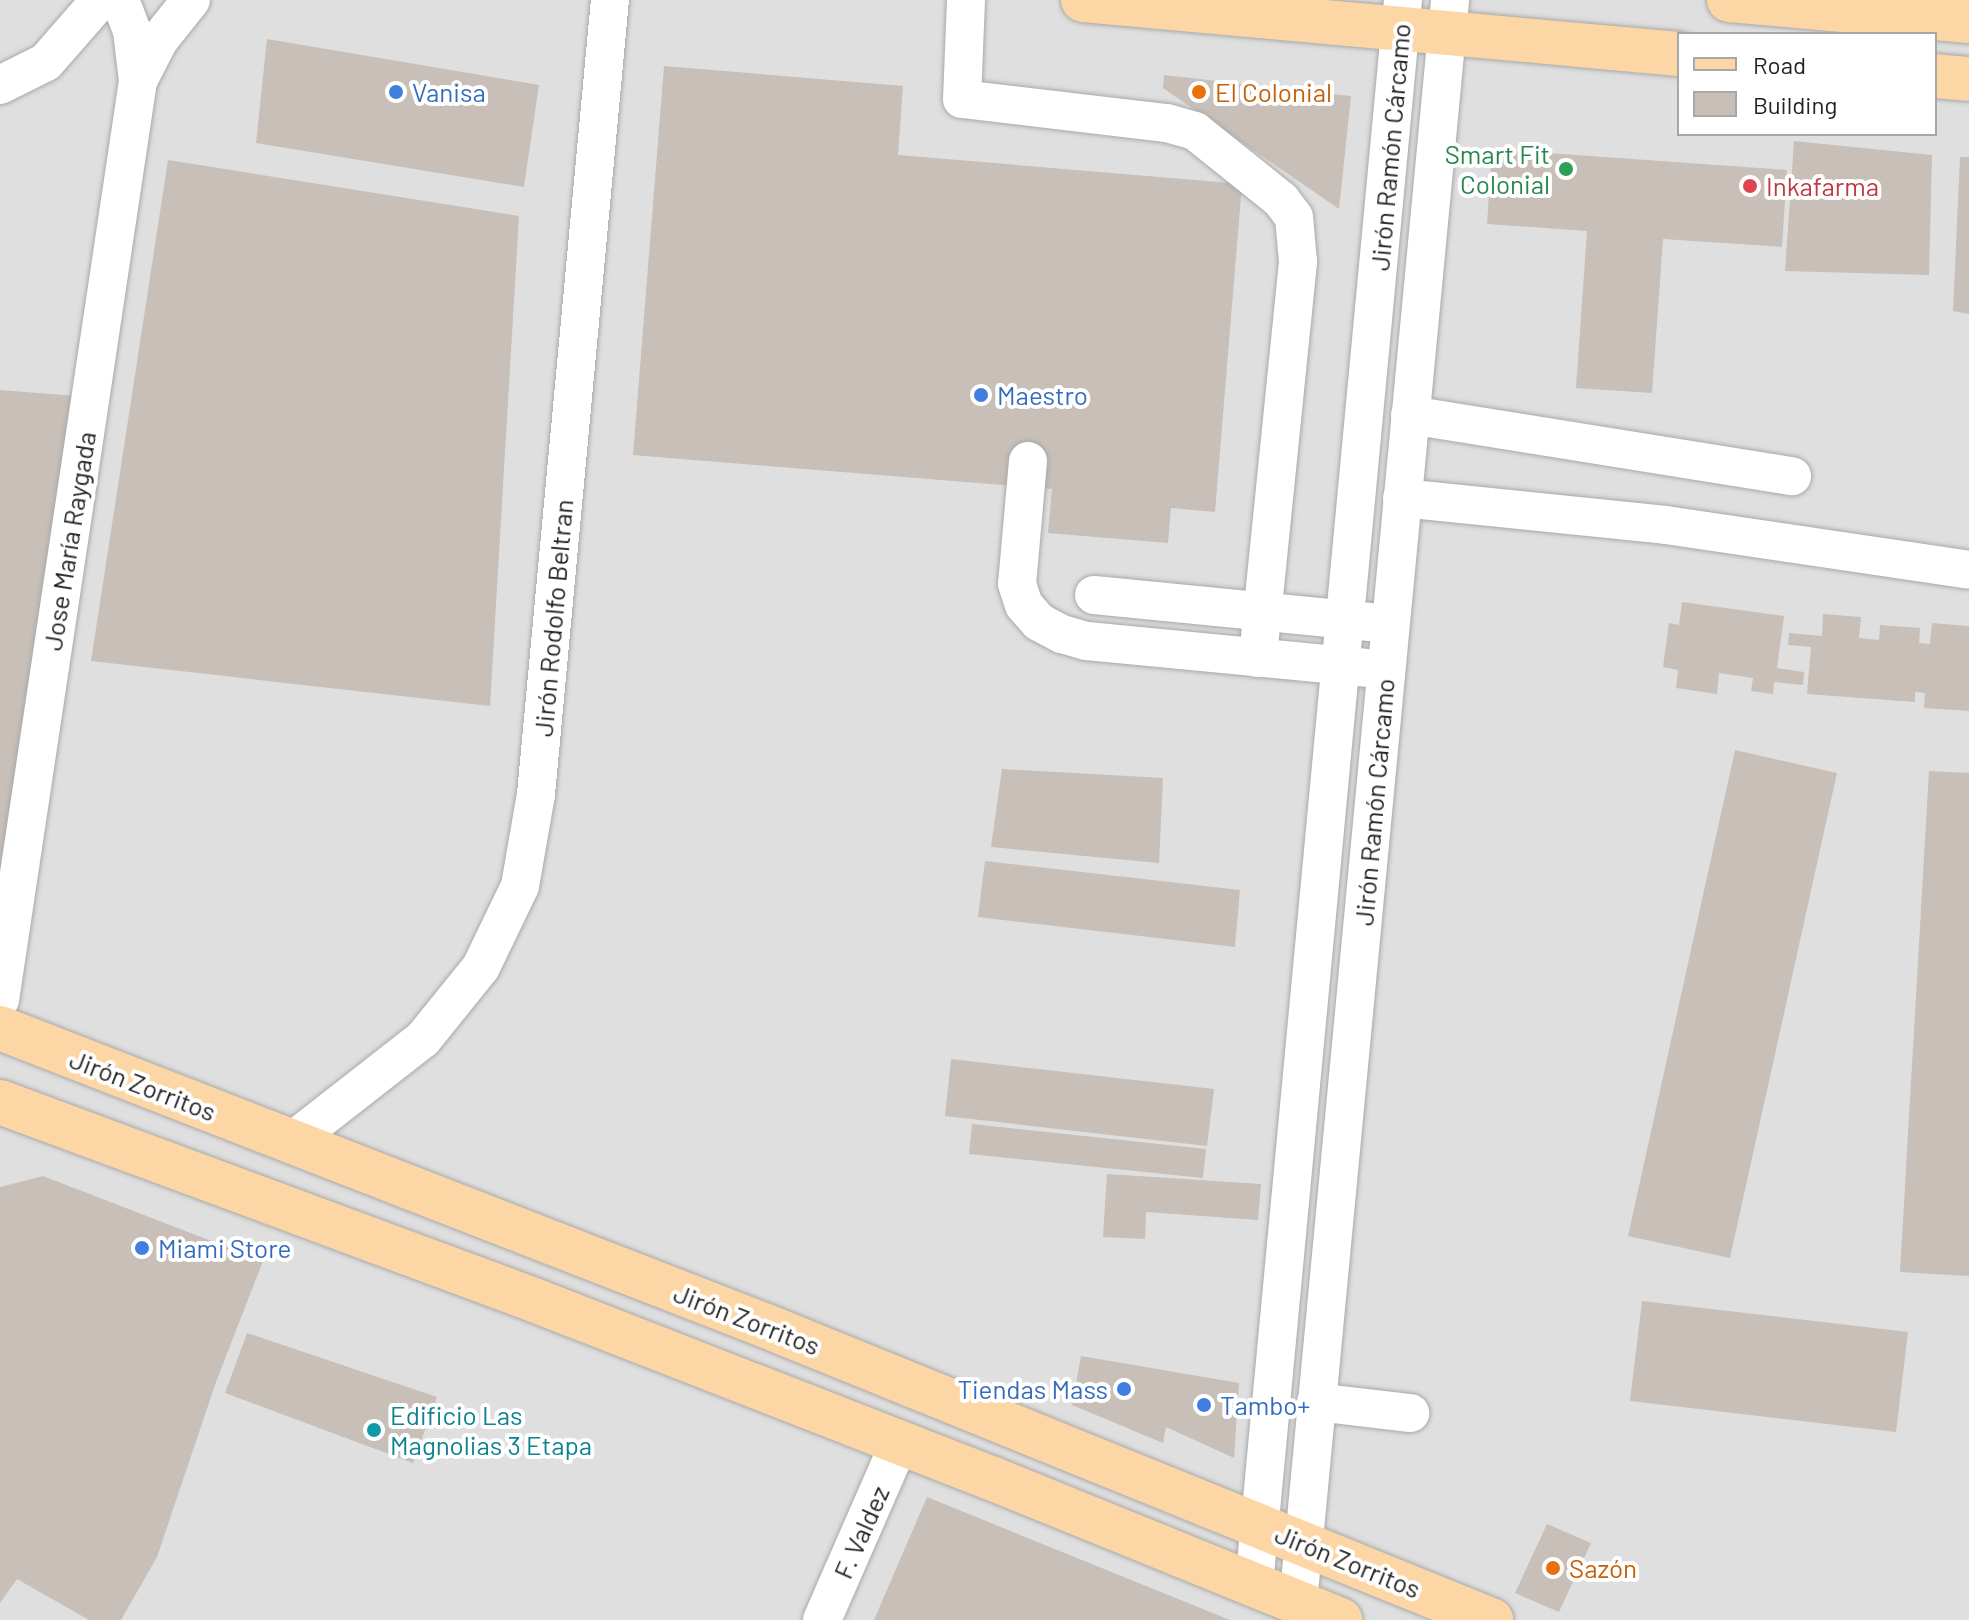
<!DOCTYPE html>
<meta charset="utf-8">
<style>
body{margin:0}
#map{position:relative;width:1969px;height:1620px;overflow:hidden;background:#f2efe9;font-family:Barlow,sans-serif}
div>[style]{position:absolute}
.residential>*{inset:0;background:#e0dfdf}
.building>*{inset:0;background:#c7bfb8}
.roads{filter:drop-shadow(0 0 2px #a9a9a9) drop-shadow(0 0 2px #a9a9a9)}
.minor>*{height:38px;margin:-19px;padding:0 19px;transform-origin:19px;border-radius:19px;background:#fff}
.major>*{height:44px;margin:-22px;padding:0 22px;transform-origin:22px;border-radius:22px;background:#fcd6a4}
.dots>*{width:22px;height:22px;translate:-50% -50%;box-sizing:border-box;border:4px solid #fff;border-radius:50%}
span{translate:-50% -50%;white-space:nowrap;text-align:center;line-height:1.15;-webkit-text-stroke:8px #fff;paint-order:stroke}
.shop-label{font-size:26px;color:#366cbe}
.left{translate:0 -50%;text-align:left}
.right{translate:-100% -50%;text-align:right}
.food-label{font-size:26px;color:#c56008}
.street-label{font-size:26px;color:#222}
.leisure-label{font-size:26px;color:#27864d}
.health-label{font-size:26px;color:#be3a42}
.culture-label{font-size:26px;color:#0d838f}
.legend{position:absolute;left:1677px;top:32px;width:260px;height:104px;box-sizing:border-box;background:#fff;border:2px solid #a7a7a7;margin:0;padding:10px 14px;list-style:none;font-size:24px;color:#222}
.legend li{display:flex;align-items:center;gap:16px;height:40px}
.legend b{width:40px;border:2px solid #a7a7a7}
</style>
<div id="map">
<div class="residential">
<div style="clip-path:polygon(evenodd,0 0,1969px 0,1969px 1620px,0 1620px,0 0,1679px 34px,1935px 34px,1935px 134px,1679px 134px,1679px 34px)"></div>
</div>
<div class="building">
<div style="clip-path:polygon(267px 39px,539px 85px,524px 187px,256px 143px)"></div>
<div style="clip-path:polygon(664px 66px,903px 86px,898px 155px,1242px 184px,1215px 512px,1171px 508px,1168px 543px,1048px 533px,1052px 489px,633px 455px)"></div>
<div style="clip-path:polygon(1164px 75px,1351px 96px,1339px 209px,1163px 88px)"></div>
<div style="clip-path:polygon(1794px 141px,1932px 155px,1929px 275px,1785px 271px)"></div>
<div style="clip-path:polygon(1492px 149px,1787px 170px,1782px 247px,1663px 239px,1652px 393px,1576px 388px,1587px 231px,1487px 224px)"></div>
<div style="clip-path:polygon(1960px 157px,1969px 157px,1969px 314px,1953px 311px)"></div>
<div style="clip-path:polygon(168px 160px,519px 216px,490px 706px,91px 661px)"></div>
<div style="clip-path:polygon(0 390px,76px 396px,0 906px)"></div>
<div style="clip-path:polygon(1682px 602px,1784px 616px,1777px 668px,1804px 672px,1803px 685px,1774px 682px,1773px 694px,1751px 691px,1753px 678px,1719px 673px,1717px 694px,1676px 688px,1678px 670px,1663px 667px,1669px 623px,1679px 625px)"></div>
<div style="clip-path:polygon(1823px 614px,1861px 617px,1859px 638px,1879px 640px,1880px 625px,1920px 628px,1919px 643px,1930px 644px,1932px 623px,1969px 626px,1969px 711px,1924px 708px,1925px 693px,1915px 692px,1915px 702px,1807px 694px,1811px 647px,1788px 645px,1789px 633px,1822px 636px)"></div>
<div style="clip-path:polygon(1735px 750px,1837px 773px,1730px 1258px,1628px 1236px)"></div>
<div style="clip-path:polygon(1002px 769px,1163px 778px,1159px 863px,991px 847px)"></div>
<div style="clip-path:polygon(1929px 771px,1969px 773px,1969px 1276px,1900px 1272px)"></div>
<div style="clip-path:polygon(985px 861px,1240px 890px,1235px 947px,978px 917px)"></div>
<div style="clip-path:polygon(951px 1059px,1214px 1089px,1207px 1146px,945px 1116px)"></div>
<div style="clip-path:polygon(972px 1124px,1206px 1149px,1203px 1178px,969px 1154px)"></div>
<div style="clip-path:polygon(1107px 1174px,1261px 1184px,1258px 1220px,1146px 1212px,1145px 1239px,1103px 1237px)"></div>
<div style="clip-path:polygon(43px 1176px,263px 1261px,216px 1382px,157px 1557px,121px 1620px,89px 1620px,17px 1579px,0 1603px,0 1187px)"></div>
<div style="clip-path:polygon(1642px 1301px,1908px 1332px,1896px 1432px,1630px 1401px)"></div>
<div style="clip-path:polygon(247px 1333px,437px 1397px,413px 1463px,225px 1393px)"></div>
<div style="clip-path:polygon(1081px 1356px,1239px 1383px,1234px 1458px,1166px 1427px,1163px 1443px,1072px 1405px)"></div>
<div style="clip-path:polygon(927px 1497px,1230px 1620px,874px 1620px)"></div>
<div style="clip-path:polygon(1547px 1524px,1591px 1543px,1559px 1612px,1515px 1593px)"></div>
</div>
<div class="roads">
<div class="minor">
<div style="left:966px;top:0;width:99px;rotate:92.3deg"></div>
<div style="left:962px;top:99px;width:206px;rotate:6.7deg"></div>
<div style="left:1167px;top:123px;width:29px;rotate:16deg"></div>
<div style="left:1195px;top:131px;width:110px;rotate:38.7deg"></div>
<div style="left:1281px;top:200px;width:21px;rotate:53deg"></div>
<div style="left:1294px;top:217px;width:45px;rotate:84.9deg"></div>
<div style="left:1298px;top:262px;width:398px;rotate:95.8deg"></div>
<div style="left:138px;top:81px;width:46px;rotate:-62.9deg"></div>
<div style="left:159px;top:40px;width:51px;rotate:-51.3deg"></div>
<div style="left:0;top:85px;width:51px;rotate:-26.6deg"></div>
<div style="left:46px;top:62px;width:82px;rotate:-48.9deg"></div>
<div style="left:1410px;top:415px;width:387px;rotate:9.1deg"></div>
<div style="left:1028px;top:461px;width:123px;rotate:95.1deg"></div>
<div style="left:1017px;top:584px;width:22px;rotate:72deg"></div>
<div style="left:1024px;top:605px;width:23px;rotate:49deg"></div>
<div style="left:1039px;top:622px;width:26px;rotate:28deg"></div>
<div style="left:1062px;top:634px;width:26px;rotate:16deg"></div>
<div style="left:1087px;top:641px;width:281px;rotate:5.5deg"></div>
<div style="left:1402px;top:498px;width:265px;rotate:5.8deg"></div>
<div style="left:1666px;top:525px;width:306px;rotate:8.4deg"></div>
<div style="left:1094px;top:595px;width:277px;rotate:5.6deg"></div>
<div style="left:0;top:1000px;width:929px;rotate:-81.46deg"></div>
<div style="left:138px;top:81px;width:50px;rotate:-96.8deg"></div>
<div style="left:132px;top:31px;width:33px;rotate:-111deg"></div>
<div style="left:291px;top:1142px;width:167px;rotate:-38deg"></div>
<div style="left:423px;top:1039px;width:92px;rotate:-51.1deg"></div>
<div style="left:481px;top:967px;width:90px;rotate:-64.3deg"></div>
<div style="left:520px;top:886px;width:93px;rotate:-80.1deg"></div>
<div style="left:536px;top:794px;width:797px;rotate:-84.68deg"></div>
<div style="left:1316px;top:1402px;width:95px;rotate:6.7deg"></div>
<div style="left:1254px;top:1585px;width:1592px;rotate:-84.63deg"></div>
<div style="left:1298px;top:1603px;width:1610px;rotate:-84.58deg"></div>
<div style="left:822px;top:1620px;width:192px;rotate:-66.4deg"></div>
</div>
<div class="major">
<div style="left:1083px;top:0;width:598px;rotate:5.18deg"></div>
<div style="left:1729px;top:0;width:241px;rotate:5deg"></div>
<div style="left:1935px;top:76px;width:34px;rotate:5deg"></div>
<div style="left:0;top:1028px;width:833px;rotate:21.26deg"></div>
<div style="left:776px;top:1330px;width:772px;rotate:22.08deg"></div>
<div style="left:0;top:1102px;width:570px;rotate:20.34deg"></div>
<div style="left:534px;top:1300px;width:490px;rotate:21.3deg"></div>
<div style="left:991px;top:1478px;width:377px;rotate:22.1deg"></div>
</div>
</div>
<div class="dots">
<div style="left:396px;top:92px;background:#3f7fe0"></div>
<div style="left:1199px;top:92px;background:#e8710a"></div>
<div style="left:1566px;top:169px;background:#2e9e5b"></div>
<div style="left:1750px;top:186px;background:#e0444e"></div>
<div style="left:981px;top:395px;background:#3f7fe0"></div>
<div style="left:142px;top:1248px;background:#3f7fe0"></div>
<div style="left:1124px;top:1389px;background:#3f7fe0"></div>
<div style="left:1204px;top:1405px;background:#3f7fe0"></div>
<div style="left:374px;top:1430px;background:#0f9aa8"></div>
<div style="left:1553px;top:1568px;background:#e8710a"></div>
</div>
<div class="shop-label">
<span class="left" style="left:412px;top:92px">Vanisa</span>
<span class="left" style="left:997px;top:395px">Maestro</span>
<span class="left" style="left:158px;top:1248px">Miami Store</span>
<span class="right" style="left:1108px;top:1389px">Tiendas Mass</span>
<span class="left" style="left:1220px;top:1405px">Tambo+</span>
</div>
<div class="food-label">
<span class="left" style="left:1215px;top:92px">El Colonial</span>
<span class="left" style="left:1569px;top:1568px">Sazón</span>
</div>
<div class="street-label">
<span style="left:1390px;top:147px;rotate:-85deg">Jirón Ramón Cárcamo</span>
<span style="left:69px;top:541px;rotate:-81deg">Jose María Raygada</span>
<span style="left:553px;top:618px;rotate:-85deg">Jirón Rodolfo Beltran</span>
<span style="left:1374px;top:802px;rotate:-85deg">Jirón Ramón Cárcamo</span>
<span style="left:143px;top:1085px;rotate:21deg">Jirón Zorritos</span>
<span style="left:747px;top:1319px;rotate:21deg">Jirón Zorritos</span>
<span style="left:861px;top:1532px;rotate:-66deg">F. Valdez</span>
<span style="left:1348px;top:1561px;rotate:22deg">Jirón Zorritos</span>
</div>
<div class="leisure-label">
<span class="right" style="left:1550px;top:169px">Smart Fit<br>Colonial</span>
</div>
<div class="health-label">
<span class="left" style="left:1766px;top:186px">Inkafarma</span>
</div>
<div class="culture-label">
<span class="left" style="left:390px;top:1430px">Edificio Las<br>Magnolias 3 Etapa</span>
</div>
<ul class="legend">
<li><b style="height:10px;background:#fcd6a4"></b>Road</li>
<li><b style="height:22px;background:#c7bfb8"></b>Building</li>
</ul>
</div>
